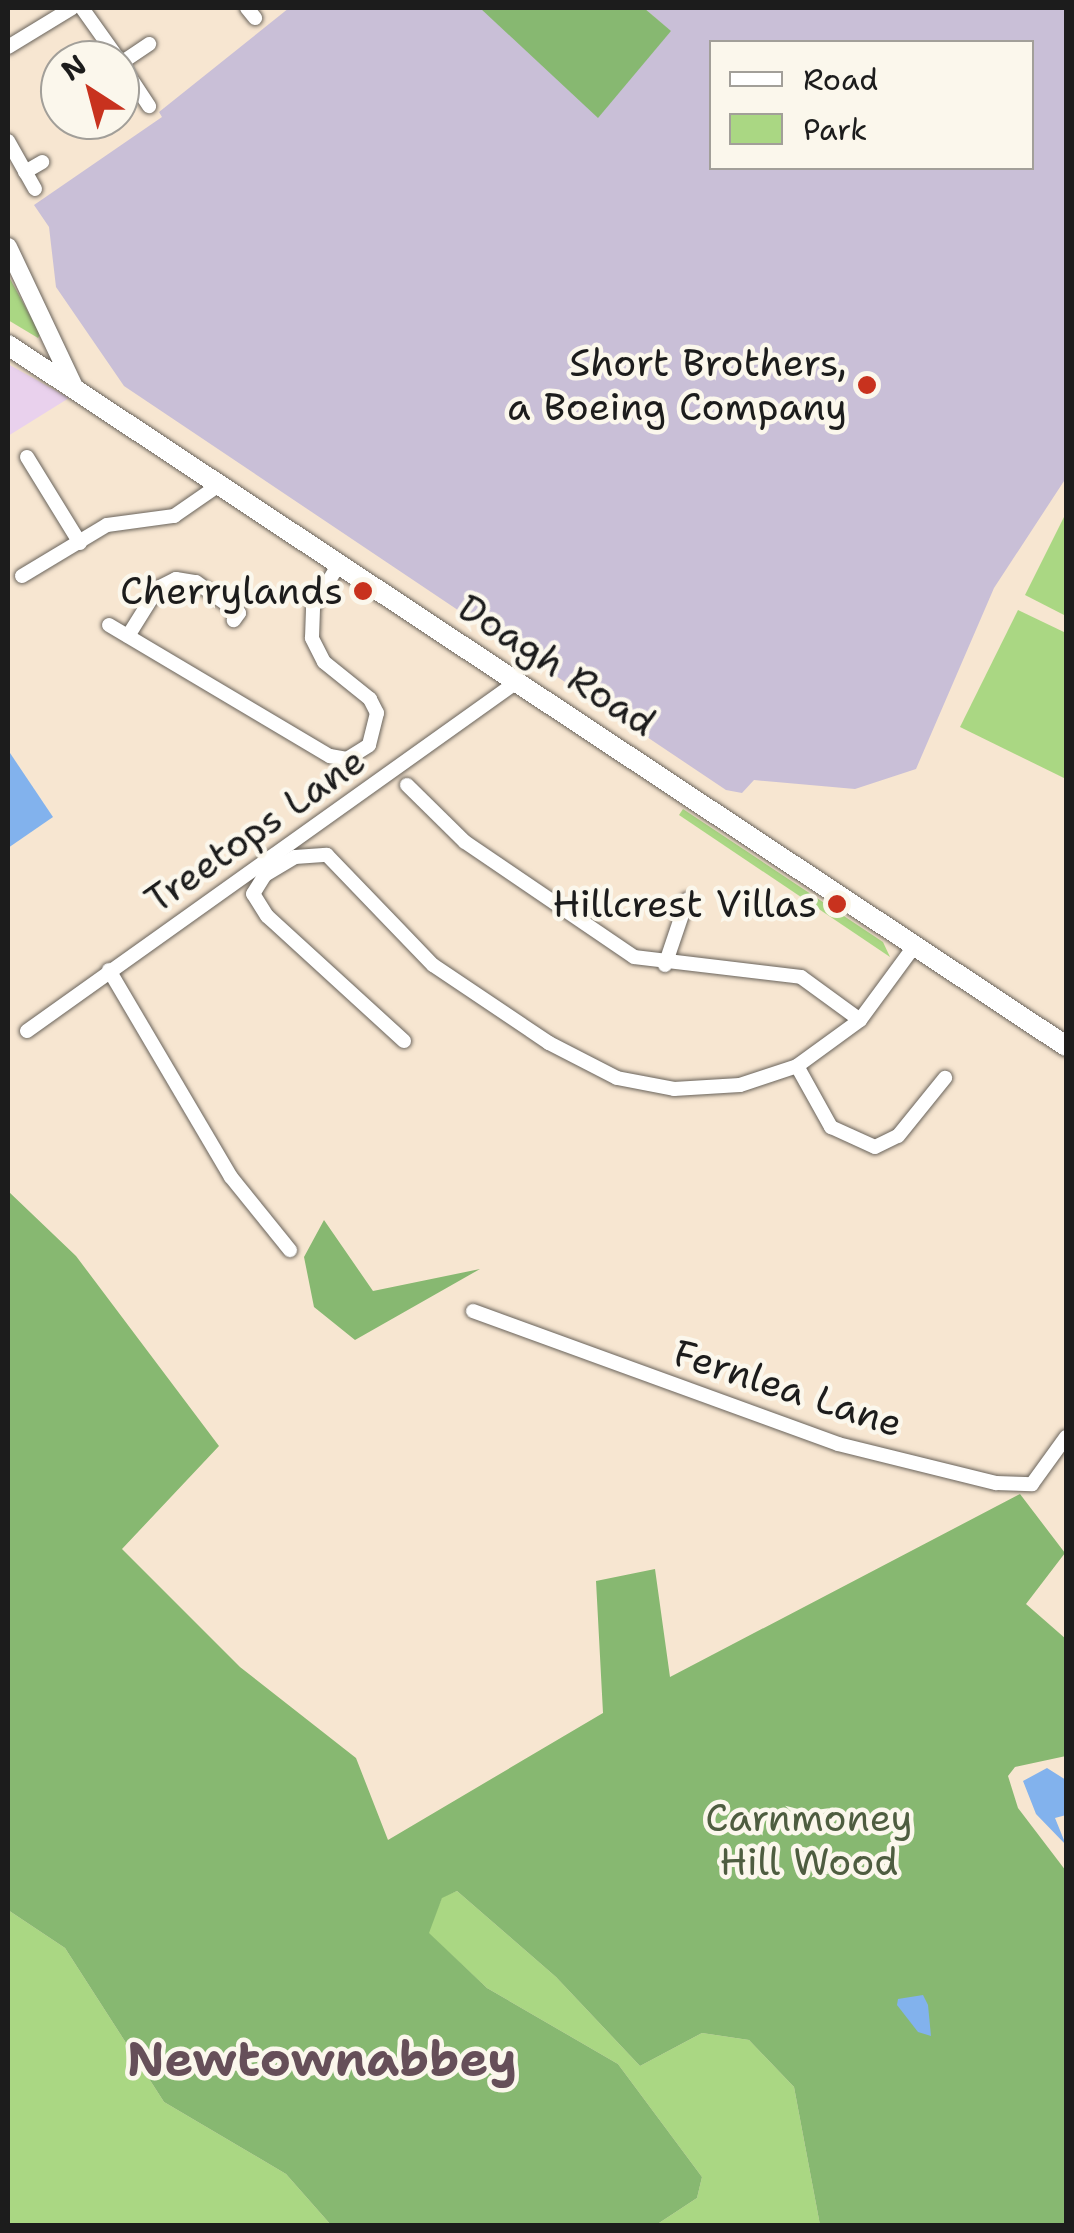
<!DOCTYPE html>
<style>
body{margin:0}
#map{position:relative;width:1074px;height:2233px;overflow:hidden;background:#f7e6d1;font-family:"Shantell Sans",sans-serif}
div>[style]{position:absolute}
.built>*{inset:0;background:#e9d1ed}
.industrial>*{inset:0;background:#c9bfd7}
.green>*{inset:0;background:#aad783}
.forest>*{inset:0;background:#87b871}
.water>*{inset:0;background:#82b2ed}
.roads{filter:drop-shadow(0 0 2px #69635b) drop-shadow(0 0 2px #69635b)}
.minor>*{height:14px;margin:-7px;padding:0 7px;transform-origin:7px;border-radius:7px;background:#fff}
.tertiary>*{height:18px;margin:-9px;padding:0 9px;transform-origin:9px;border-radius:9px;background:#fff}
.secondary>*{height:20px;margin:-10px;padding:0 10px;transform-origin:10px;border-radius:10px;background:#fff}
.dots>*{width:28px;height:28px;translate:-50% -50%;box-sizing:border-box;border:5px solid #fbf7ec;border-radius:50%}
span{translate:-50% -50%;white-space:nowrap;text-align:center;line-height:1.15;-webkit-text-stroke:9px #fbf7ec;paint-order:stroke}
.poi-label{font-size:38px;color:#1c1c1c}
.right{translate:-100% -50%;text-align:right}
.street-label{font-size:38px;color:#1c1c1c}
.park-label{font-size:38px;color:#4e5d40}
.district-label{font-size:48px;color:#664f59;font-weight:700}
.frame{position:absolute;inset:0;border:10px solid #1c1c1c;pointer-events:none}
.legend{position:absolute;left:709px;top:40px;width:325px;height:130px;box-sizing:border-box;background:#fbf7ec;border:2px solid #a29f99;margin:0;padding:12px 18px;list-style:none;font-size:30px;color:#1c1c1c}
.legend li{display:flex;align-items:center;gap:20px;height:50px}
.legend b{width:50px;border:2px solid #a29f99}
.north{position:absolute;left:40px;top:40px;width:100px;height:100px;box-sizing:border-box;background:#fbf7ec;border:2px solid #a29f99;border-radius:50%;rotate:324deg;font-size:28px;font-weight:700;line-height:40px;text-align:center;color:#1c1c1c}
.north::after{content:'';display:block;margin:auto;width:35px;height:45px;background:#c8321e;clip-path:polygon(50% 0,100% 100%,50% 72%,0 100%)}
</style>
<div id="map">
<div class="built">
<div style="clip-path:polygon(8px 364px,69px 398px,8px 436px)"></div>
</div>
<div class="industrial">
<div style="clip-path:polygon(evenodd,289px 8px,485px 8px,671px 32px,644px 8px,1066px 8px,1066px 478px,994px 588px,916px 769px,855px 789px,754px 780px,742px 793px,726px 790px,124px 386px,56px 287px,49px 227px,34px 205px,162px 117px,159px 112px,289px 8px,712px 42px,1032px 42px,1032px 168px,712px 168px,712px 42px)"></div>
</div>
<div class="green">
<div style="clip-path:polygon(8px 275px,40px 334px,38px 338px,8px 320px)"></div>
<div style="clip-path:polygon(1066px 513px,1066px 616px,1025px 595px)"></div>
<div style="clip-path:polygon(1018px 610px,1066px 633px,1066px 779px,960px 727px)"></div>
<div style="clip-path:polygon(683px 809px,883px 942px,890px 957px,679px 815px)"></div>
<div style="clip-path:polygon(457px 1891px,556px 1977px,640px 2066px,702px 2033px,749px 2040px,794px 2087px,820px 2225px,656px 2225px,697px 2198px,702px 2177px,618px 2064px,487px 1988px,428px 1933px,442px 1897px)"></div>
<div style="clip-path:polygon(8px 1910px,65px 1948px,164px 2102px,286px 2174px,331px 2225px,8px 2225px)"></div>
</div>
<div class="forest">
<div style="clip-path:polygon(480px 8px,644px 8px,671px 31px,598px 118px)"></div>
<div style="clip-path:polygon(8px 1191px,76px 1256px,219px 1446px,122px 1549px,240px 1667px,356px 1758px,388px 1840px,603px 1713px,596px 1581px,655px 1569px,670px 1677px,1020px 1494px,1065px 1553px,1026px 1604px,1066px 1639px,1066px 1756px,1015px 1767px,1008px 1776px,1018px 1808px,1066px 1871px,1066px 2225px,820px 2225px,794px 2087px,749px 2040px,702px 2033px,640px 2066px,556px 1977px,457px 1891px,442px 1898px,429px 1933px,487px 1988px,618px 2064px,702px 2177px,697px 2198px,656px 2225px,331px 2225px,286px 2174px,164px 2102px,65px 1948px,8px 1910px)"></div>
<div style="clip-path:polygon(324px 1220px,373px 1291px,480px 1269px,355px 1340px,314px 1307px,304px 1257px)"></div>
</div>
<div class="water">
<div style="clip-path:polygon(8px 750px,53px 817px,8px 848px)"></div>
<div style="clip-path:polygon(1047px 1768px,1066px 1780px,1066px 1815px,1055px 1818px,1066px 1845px,1036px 1814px,1023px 1781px)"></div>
<div style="clip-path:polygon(923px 1995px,928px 2005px,931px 2036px,918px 2032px,897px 2005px,898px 1999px)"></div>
</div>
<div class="roads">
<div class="minor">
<div style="left:82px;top:8px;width:64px;rotate:54.6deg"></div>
<div style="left:247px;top:8px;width:13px;rotate:51deg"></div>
<div style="left:8px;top:47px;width:75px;rotate:-31.4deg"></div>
<div style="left:120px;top:62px;width:53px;rotate:56.6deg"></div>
<div style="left:121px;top:63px;width:34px;rotate:-34deg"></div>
<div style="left:8px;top:141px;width:55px;rotate:60.6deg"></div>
<div style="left:25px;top:172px;width:20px;rotate:-30deg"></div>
<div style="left:27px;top:457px;width:101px;rotate:58.4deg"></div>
<div style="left:22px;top:576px;width:99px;rotate:-31deg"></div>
<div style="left:107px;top:525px;width:68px;rotate:-7.7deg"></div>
<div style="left:174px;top:516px;width:51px;rotate:-34.6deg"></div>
<div style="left:109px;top:625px;width:257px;rotate:30.7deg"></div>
<div style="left:330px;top:756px;width:17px;rotate:10deg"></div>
<div style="left:347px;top:759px;width:26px;rotate:-32deg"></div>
<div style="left:369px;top:745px;width:33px;rotate:-76deg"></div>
<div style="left:377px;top:713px;width:16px;rotate:-117deg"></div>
<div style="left:370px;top:699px;width:59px;rotate:-141.2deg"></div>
<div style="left:324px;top:662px;width:27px;rotate:-117deg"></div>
<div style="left:312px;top:638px;width:31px;rotate:-88deg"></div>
<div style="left:313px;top:607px;width:50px;rotate:-58.8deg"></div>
<div style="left:128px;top:636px;width:57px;rotate:-58deg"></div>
<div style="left:158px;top:588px;width:20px;rotate:-27deg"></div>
<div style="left:176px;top:579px;width:20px;rotate:9deg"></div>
<div style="left:196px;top:582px;width:53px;rotate:35.8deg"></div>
<div style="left:239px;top:613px;width:9px;rotate:126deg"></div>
<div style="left:407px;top:785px;width:81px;rotate:44.5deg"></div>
<div style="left:465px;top:842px;width:204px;rotate:34.2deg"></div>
<div style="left:634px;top:957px;width:168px;rotate:6.8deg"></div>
<div style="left:801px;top:977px;width:73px;rotate:36.1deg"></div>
<div style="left:665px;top:965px;width:69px;rotate:-71.3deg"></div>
<div style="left:109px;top:970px;width:240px;rotate:59.5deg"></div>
<div style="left:231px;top:1177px;width:94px;rotate:51.1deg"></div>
<div style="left:27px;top:1031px;width:603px;rotate:-35.48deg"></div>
<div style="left:404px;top:1041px;width:185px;rotate:-137.6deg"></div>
<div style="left:267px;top:916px;width:26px;rotate:-122deg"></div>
<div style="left:253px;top:894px;width:22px;rotate:-58deg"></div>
<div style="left:265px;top:875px;width:35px;rotate:-31deg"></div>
<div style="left:295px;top:857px;width:32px;rotate:-4deg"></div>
<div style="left:327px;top:855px;width:153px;rotate:46.1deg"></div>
<div style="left:433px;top:965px;width:140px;rotate:33.9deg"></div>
<div style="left:549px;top:1043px;width:76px;rotate:27.2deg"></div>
<div style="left:617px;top:1078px;width:58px;rotate:10.9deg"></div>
<div style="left:674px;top:1089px;width:66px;rotate:-3.5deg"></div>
<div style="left:740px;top:1085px;width:60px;rotate:-18.4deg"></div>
<div style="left:797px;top:1066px;width:78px;rotate:-36.1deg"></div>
<div style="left:860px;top:1020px;width:93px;rotate:-53.7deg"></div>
<div style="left:797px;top:1066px;width:70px;rotate:60.9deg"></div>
<div style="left:831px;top:1127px;width:48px;rotate:24.4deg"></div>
<div style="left:875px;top:1147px;width:25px;rotate:-26deg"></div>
<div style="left:898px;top:1136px;width:75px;rotate:-51deg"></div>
<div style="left:473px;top:1311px;width:388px;rotate:20deg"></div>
<div style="left:838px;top:1444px;width:163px;rotate:13.9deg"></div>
<div style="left:996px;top:1483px;width:36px;rotate:2deg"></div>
<div style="left:1032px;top:1484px;width:58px;rotate:-54.1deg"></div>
</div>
<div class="tertiary">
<div style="left:8px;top:247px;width:159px;rotate:64.7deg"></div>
</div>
<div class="secondary">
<div style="left:8px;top:345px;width:1269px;rotate:33.53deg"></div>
</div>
</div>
<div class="dots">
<div style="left:867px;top:385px;background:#c8321e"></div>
<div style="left:363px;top:591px;background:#c8321e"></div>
<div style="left:837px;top:904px;background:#c8321e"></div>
</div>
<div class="poi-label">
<span class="right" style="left:847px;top:385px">Short Brothers,<br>a Boeing Company</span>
<span class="right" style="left:343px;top:591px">Cherrylands</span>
<span class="right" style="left:817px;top:904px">Hillcrest Villas</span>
</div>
<div class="street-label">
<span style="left:557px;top:665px;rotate:33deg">Doagh Road</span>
<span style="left:255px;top:830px;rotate:-35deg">Treetops Lane</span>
<span style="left:788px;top:1388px;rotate:18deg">Fernlea Lane</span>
</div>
<div class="park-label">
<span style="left:809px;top:1840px">Carnmoney<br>Hill Wood</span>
</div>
<div class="district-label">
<span style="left:322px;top:2060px">Newtownabbey</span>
</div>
<div class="frame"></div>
<ul class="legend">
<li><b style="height:12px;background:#fff"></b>Road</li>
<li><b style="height:28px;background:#aad783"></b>Park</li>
</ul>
<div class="north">N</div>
</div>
